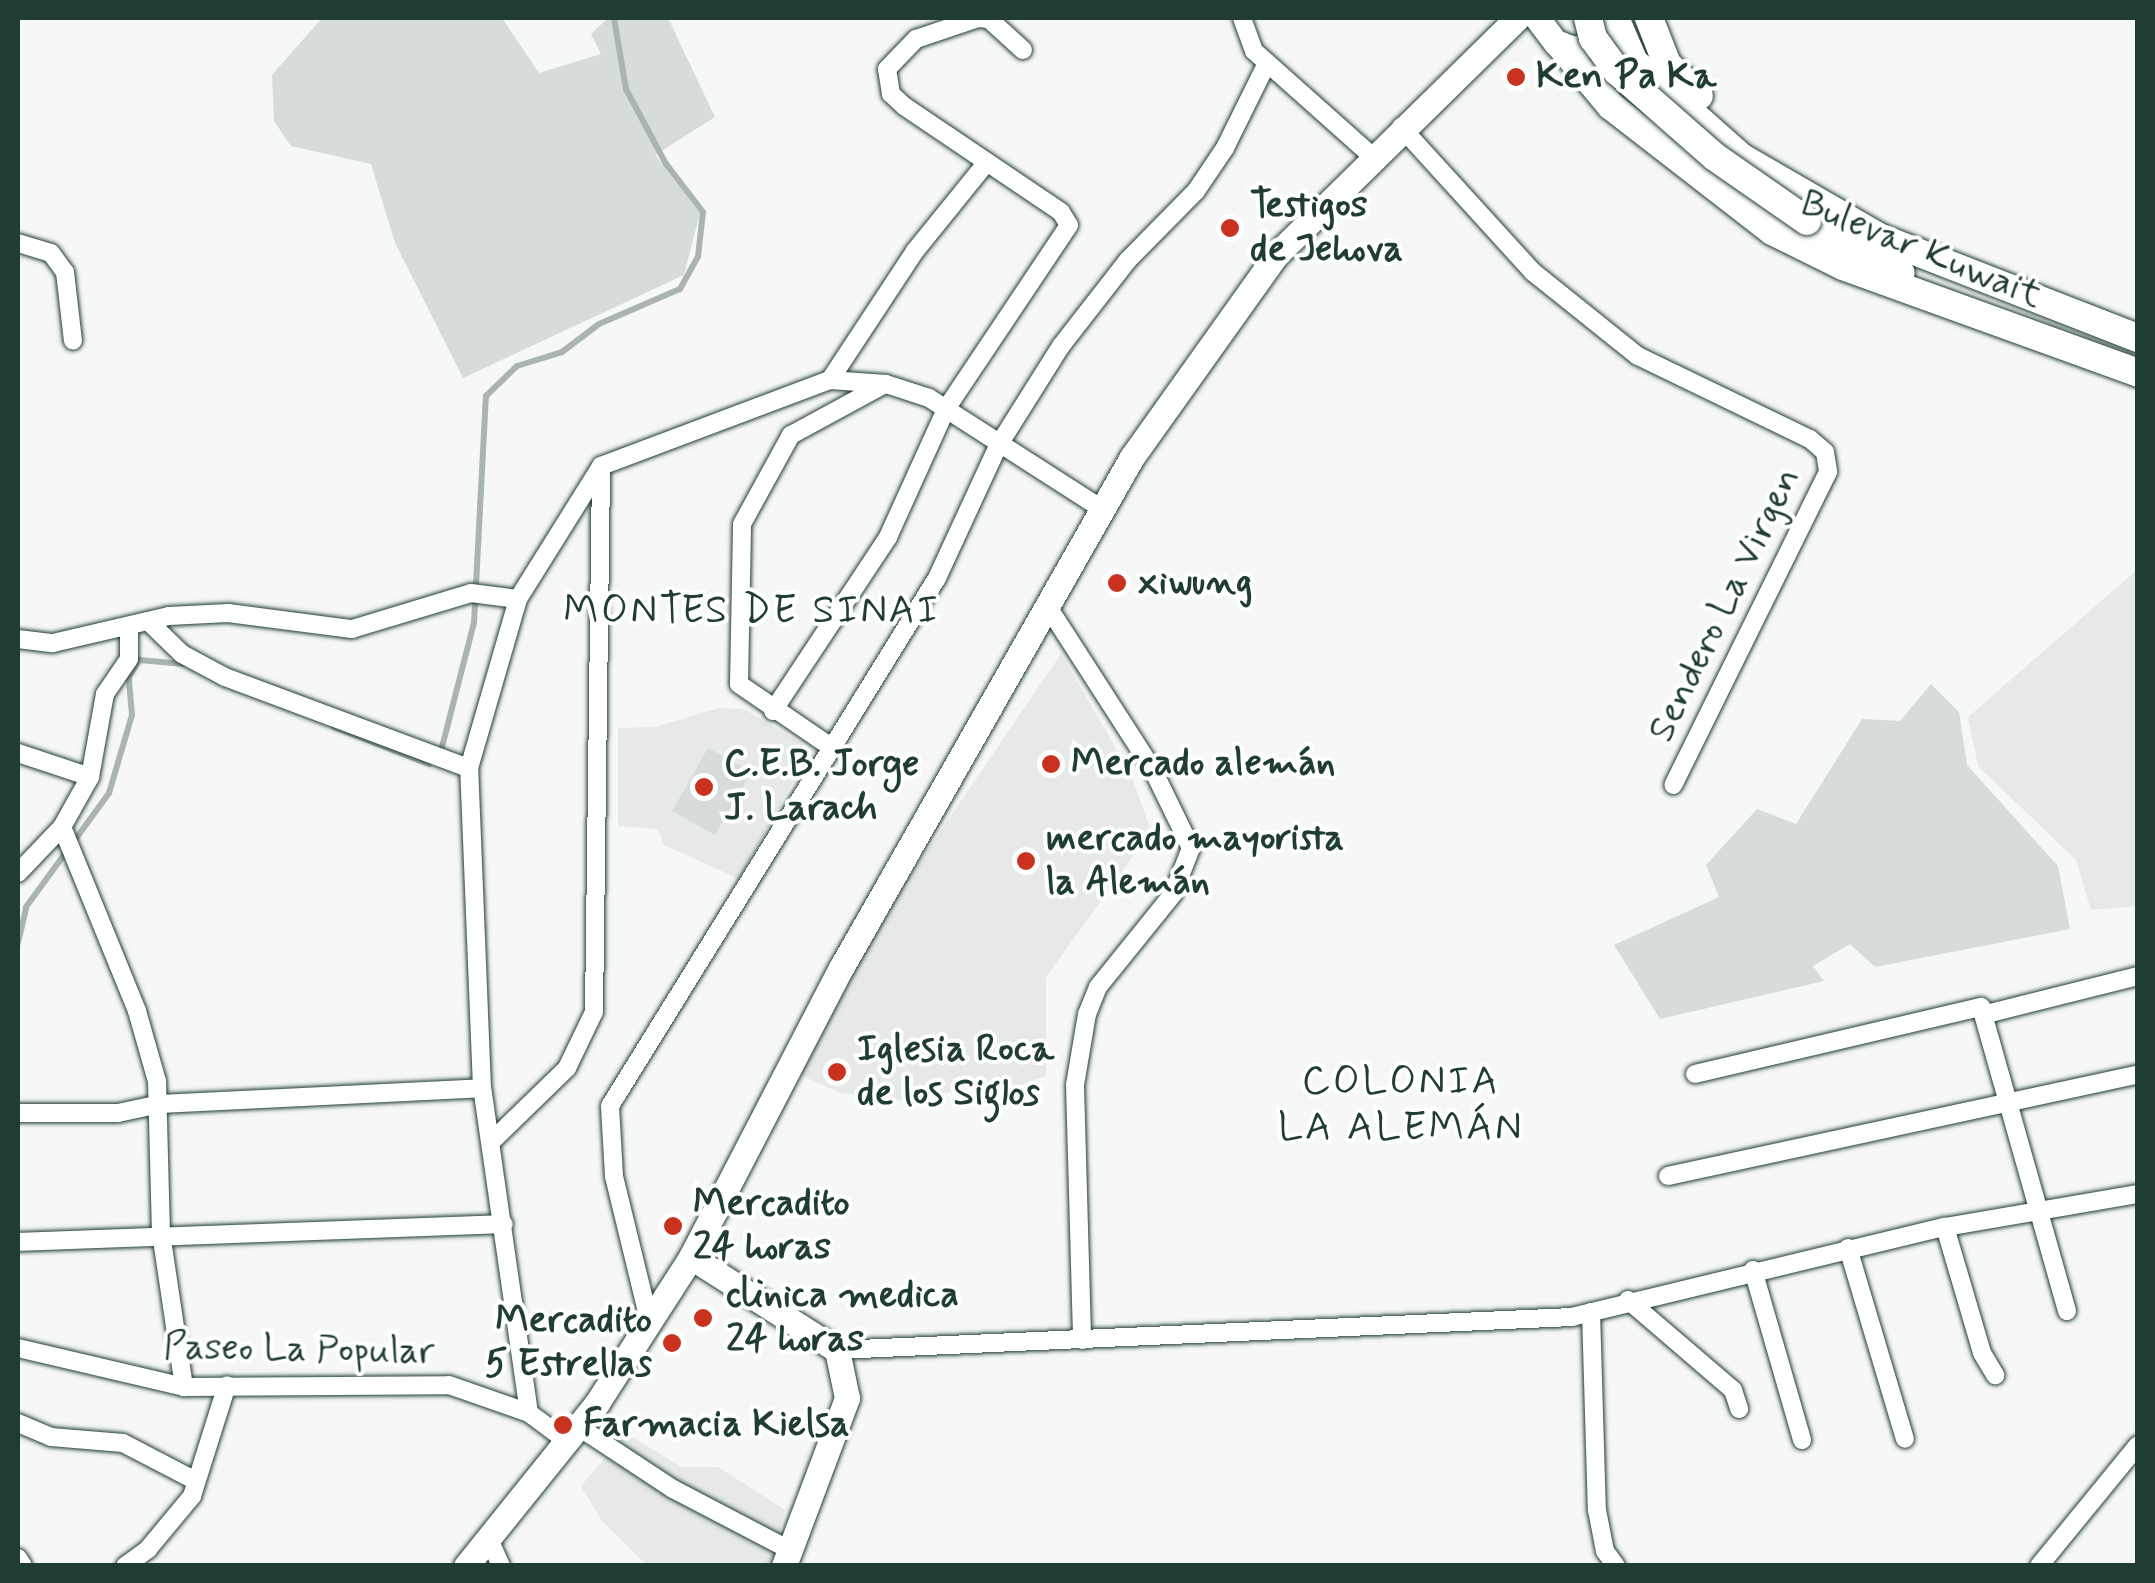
<!DOCTYPE html>
<meta charset="utf-8">
<style>
body{margin:0}
#map{position:relative;width:2155px;height:1583px;overflow:hidden;background:#f6f7f7;font-family:Mynerve,sans-serif}
div>[style]{position:absolute}
.built>*{inset:0;background:#e6e9e8}
.green>*{inset:0;background:#d6dcdb}
.stream>*{height:6px;margin:-3px;padding:0 3px;transform-origin:3px;border-radius:3px;background:#aab5b1}
.roads{filter:drop-shadow(0 0 2px #1f3d34) drop-shadow(0 0 2px #1f3d34)}
.street>*{height:18px;margin:-9px;padding:0 9px;transform-origin:9px;border-radius:9px;background:#fff}
.secondary>*{height:25px;margin:-12.5px;padding:0 12.5px;transform-origin:12.5px;border-radius:12.5px;background:#fff}
.primary>*{height:28px;margin:-14px;padding:0 14px;transform-origin:14px;border-radius:14px;background:#fff}
.bridges{filter:drop-shadow(0 0 2px #1f3d34) drop-shadow(0 0 2px #1f3d34)}
.primary-bridge>*{height:28px;margin:-14px;padding:0 14px;transform-origin:14px;border-radius:14px;background:#fff}
.dots>*{width:28px;height:28px;translate:-50% -50%;box-sizing:border-box;border:5px solid #fff;border-radius:50%}
span{translate:-50% -50%;white-space:nowrap;text-align:center;line-height:1.15;-webkit-text-stroke:8px #fff;paint-order:stroke}
.poi-label{font-size:38px;color:#1f3d34;font-weight:700}
.left{translate:0 -50%;text-align:left}
.right{translate:-100% -50%;text-align:right}
.street-label{font-size:38px;color:#1f3d34}
.neighbourhood-label{font-size:40px;color:#1f3d34;letter-spacing:2.5px}
.frame{position:absolute;inset:0;border:20px solid #1f3d34;pointer-events:none}
</style>
<div id="map">
<div class="built">
<div style="clip-path:polygon(2137px 570px,2137px 906px,2091px 910px,2076px 860px,1978px 766px,1968px 717px)"></div>
<div style="clip-path:polygon(1061px 654px,1130px 772px,1151px 831px,1046px 977px,1046px 1076px,1001px 1092px,971px 1088px,904px 1101px,841px 1093px,796px 1073px,903px 886px)"></div>
<div style="clip-path:polygon(719px 708px,744px 709px,811px 749px,739px 879px,664px 845px,658px 829px,618px 826px,618px 728px,655px 727px)"></div>
<div style="clip-path:polygon(626px 1433px,681px 1467px,718px 1467px,785px 1510px,771px 1565px,647px 1565px,602px 1521px,581px 1486px)"></div>
</div>
<div class="green">
<div style="clip-path:polygon(322px 18px,502px 18px,539px 73px,601px 54px,591px 34px,608px 18px,668px 18px,715px 117px,655px 155px,700px 213px,684px 275px,463px 378px,395px 243px,371px 164px,291px 146px,274px 121px,272px 75px)"></div>
<div style="clip-path:polygon(1931px 684px,1959px 712px,1967px 765px,2058px 866px,2070px 929px,1875px 967px,1850px 944px,1813px 966px,1824px 981px,1660px 1019px,1614px 945px,1719px 897px,1706px 865px,1757px 809px,1796px 824px,1862px 719px,1900px 721px)"></div>
<div style="clip-path:polygon(708px 748px,751px 772px,715px 835px,672px 811px)"></div>
</div>
<div class="stream">
<div style="left:334px;top:727px;width:102px;rotate:21.3deg"></div>
<div style="left:440px;top:755px;width:136px;rotate:-75.6deg"></div>
<div style="left:474px;top:623px;width:227px;rotate:-87deg"></div>
<div style="left:486px;top:396px;width:43px;rotate:-44.1deg"></div>
<div style="left:517px;top:366px;width:47px;rotate:-17.3deg"></div>
<div style="left:562px;top:352px;width:46px;rotate:-37.1deg"></div>
<div style="left:599px;top:324px;width:88px;rotate:-23.4deg"></div>
<div style="left:680px;top:289px;width:37px;rotate:-61deg"></div>
<div style="left:698px;top:257px;width:45px;rotate:-83.7deg"></div>
<div style="left:703px;top:212px;width:61px;rotate:-127.6deg"></div>
<div style="left:666px;top:164px;width:85px;rotate:-118.1deg"></div>
<div style="left:626px;top:89px;width:72px;rotate:-99.6deg"></div>
<div style="left:18px;top:943px;width:37px;rotate:-77deg"></div>
<div style="left:26px;top:907px;width:141px;rotate:-53.9deg"></div>
<div style="left:109px;top:793px;width:81px;rotate:-73.6deg"></div>
<div style="left:132px;top:715px;width:38px;rotate:-95deg"></div>
<div style="left:129px;top:677px;width:20px;rotate:-60deg"></div>
<div style="left:139px;top:660px;width:45px;rotate:5.1deg"></div>
</div>
<div class="roads">
<div class="street">
<div style="left:1242px;top:18px;width:35px;rotate:70deg"></div>
<div style="left:1254px;top:51px;width:159px;rotate:41.7deg"></div>
<div style="left:1401px;top:127px;width:196px;rotate:47.7deg"></div>
<div style="left:1533px;top:272px;width:134px;rotate:38.7deg"></div>
<div style="left:1638px;top:356px;width:191px;rotate:25.8deg"></div>
<div style="left:1810px;top:439px;width:20px;rotate:41deg"></div>
<div style="left:1825px;top:452px;width:20px;rotate:81deg"></div>
<div style="left:1828px;top:472px;width:349px;rotate:116.3deg"></div>
<div style="left:18px;top:243px;width:34px;rotate:17deg"></div>
<div style="left:51px;top:253px;width:24px;rotate:54deg"></div>
<div style="left:65px;top:272px;width:69px;rotate:83.4deg"></div>
<div style="left:830px;top:380px;width:154px;rotate:-56.6deg"></div>
<div style="left:915px;top:251px;width:114px;rotate:-51deg"></div>
<div style="left:1050px;top:610px;width:190px;rotate:57.2deg"></div>
<div style="left:1153px;top:770px;width:87px;rotate:64deg"></div>
<div style="left:1191px;top:848px;width:49px;rotate:111.4deg"></div>
<div style="left:1173px;top:894px;width:119px;rotate:128.9deg"></div>
<div style="left:1098px;top:987px;width:29px;rotate:112deg"></div>
<div style="left:1087px;top:1014px;width:72px;rotate:99.6deg"></div>
<div style="left:1075px;top:1085px;width:255px;rotate:88.4deg"></div>
<div style="left:148px;top:621px;width:47px;rotate:44.1deg"></div>
<div style="left:182px;top:654px;width:49px;rotate:28.1deg"></div>
<div style="left:225px;top:677px;width:260px;rotate:20.5deg"></div>
<div style="left:18px;top:639px;width:35px;rotate:7deg"></div>
<div style="left:53px;top:643px;width:119px;rotate:-13.1deg"></div>
<div style="left:169px;top:616px;width:59px;rotate:-2.9deg"></div>
<div style="left:228px;top:613px;width:125px;rotate:7.4deg"></div>
<div style="left:352px;top:629px;width:124px;rotate:-16.8deg"></div>
<div style="left:471px;top:593px;width:47px;rotate:7.3deg"></div>
<div style="left:773px;top:711px;width:209px;rotate:-56.5deg"></div>
<div style="left:888px;top:537px;width:141px;rotate:-65.6deg"></div>
<div style="left:946px;top:409px;width:221px;rotate:-56.2deg"></div>
<div style="left:1069px;top:225px;width:15px;rotate:-122deg"></div>
<div style="left:1061px;top:212px;width:189px;rotate:-146deg"></div>
<div style="left:904px;top:106px;width:18px;rotate:-137deg"></div>
<div style="left:891px;top:94px;width:25px;rotate:-99deg"></div>
<div style="left:887px;top:69px;width:42px;rotate:-46deg"></div>
<div style="left:916px;top:39px;width:65px;rotate:-18.7deg"></div>
<div style="left:978px;top:18px;width:11px;rotate:5deg"></div>
<div style="left:989px;top:19px;width:46px;rotate:42.4deg"></div>
<div style="left:828px;top:745px;width:108px;rotate:-145.6deg"></div>
<div style="left:739px;top:684px;width:160px;rotate:-88.9deg"></div>
<div style="left:742px;top:524px;width:102px;rotate:-61.2deg"></div>
<div style="left:791px;top:435px;width:107px;rotate:-28.5deg"></div>
<div style="left:18px;top:753px;width:76px;rotate:18.4deg"></div>
<div style="left:62px;top:827px;width:199px;rotate:67.8deg"></div>
<div style="left:137px;top:1011px;width:73px;rotate:74.1deg"></div>
<div style="left:157px;top:1081px;width:152px;rotate:88.5deg"></div>
<div style="left:161px;top:1233px;width:156px;rotate:81.5deg"></div>
<div style="left:18px;top:873px;width:64px;rotate:-46.3deg"></div>
<div style="left:62px;top:827px;width:57px;rotate:-60.8deg"></div>
<div style="left:90px;top:777px;width:84px;rotate:-79.8deg"></div>
<div style="left:105px;top:694px;width:42px;rotate:-55.6deg"></div>
<div style="left:129px;top:659px;width:33px;rotate:-90deg"></div>
<div style="left:1986px;top:1014px;width:157px;rotate:-14deg"></div>
<div style="left:1695px;top:1074px;width:294px;rotate:-13.2deg"></div>
<div style="left:1981px;top:1007px;width:316px;rotate:74.2deg"></div>
<div style="left:18px;top:1113px;width:100px"></div>
<div style="left:118px;top:1113px;width:43px;rotate:-12.1deg"></div>
<div style="left:160px;top:1104px;width:322px;rotate:-2.8deg"></div>
<div style="left:491px;top:1142px;width:106px;rotate:-44.2deg"></div>
<div style="left:567px;top:1068px;width:62px;rotate:-64.3deg"></div>
<div style="left:594px;top:1012px;width:545px;rotate:-89.26deg"></div>
<div style="left:1668px;top:1176px;width:481px;rotate:-12.2deg"></div>
<div style="left:1945px;top:1227px;width:131px;rotate:73.6deg"></div>
<div style="left:1982px;top:1353px;width:26px;rotate:59deg"></div>
<div style="left:18px;top:1242px;width:486px;rotate:-2.1deg"></div>
<div style="left:1848px;top:1248px;width:199px;rotate:73.4deg"></div>
<div style="left:1753px;top:1270px;width:177px;rotate:73.9deg"></div>
<div style="left:1628px;top:1300px;width:138px;rotate:40.6deg"></div>
<div style="left:1733px;top:1390px;width:20px;rotate:72deg"></div>
<div style="left:1591px;top:1312px;width:198px;rotate:88.3deg"></div>
<div style="left:1597px;top:1510px;width:42px;rotate:79deg"></div>
<div style="left:1605px;top:1551px;width:19px;rotate:54deg"></div>
<div style="left:650px;top:1324px;width:152px;rotate:-103.7deg"></div>
<div style="left:614px;top:1176px;width:70px;rotate:-93.3deg"></div>
<div style="left:610px;top:1106px;width:621px;rotate:-58.23deg"></div>
<div style="left:937px;top:578px;width:145px;rotate:-65.2deg"></div>
<div style="left:998px;top:446px;width:118px;rotate:-57.8deg"></div>
<div style="left:1061px;top:346px;width:109px;rotate:-52.1deg"></div>
<div style="left:1128px;top:260px;width:97px;rotate:-45.4deg"></div>
<div style="left:1196px;top:191px;width:52px;rotate:-56deg"></div>
<div style="left:1225px;top:148px;width:95px;rotate:-63.7deg"></div>
<div style="left:18px;top:1348px;width:171px;rotate:13.2deg"></div>
<div style="left:184px;top:1387px;width:265px;rotate:-0.4deg"></div>
<div style="left:449px;top:1385px;width:85px;rotate:19.3deg"></div>
<div style="left:529px;top:1413px;width:49px;rotate:36.6deg"></div>
<div style="left:837px;top:1350px;width:736px;rotate:-2.57deg"></div>
<div style="left:1572px;top:1317px;width:384px;rotate:-13.6deg"></div>
<div style="left:1945px;top:1227px;width:196px;rotate:-9.7deg"></div>
<div style="left:529px;top:1413px;width:328px;rotate:-98.2deg"></div>
<div style="left:482px;top:1088px;width:320px;rotate:-92.3deg"></div>
<div style="left:469px;top:768px;width:176px;rotate:-73.8deg"></div>
<div style="left:518px;top:599px;width:157px;rotate:-58deg"></div>
<div style="left:601px;top:466px;width:245px;rotate:-20.6deg"></div>
<div style="left:830px;top:380px;width:56px;rotate:4.1deg"></div>
<div style="left:886px;top:384px;width:45px;rotate:18deg"></div>
<div style="left:929px;top:398px;width:206px;rotate:32.7deg"></div>
<div style="left:18px;top:1423px;width:36px;rotate:23deg"></div>
<div style="left:51px;top:1437px;width:72px;rotate:4.8deg"></div>
<div style="left:123px;top:1443px;width:82px;rotate:27.5deg"></div>
<div style="left:579px;top:1427px;width:113px;rotate:33.4deg"></div>
<div style="left:673px;top:1489px;width:130px;rotate:27.6deg"></div>
<div style="left:489px;top:1539px;width:30px;rotate:66deg"></div>
<div style="left:18px;top:1558px;width:9px;rotate:58deg"></div>
<div style="left:125px;top:1566px;width:29px;rotate:-36deg"></div>
<div style="left:148px;top:1549px;width:69px;rotate:-50.3deg"></div>
<div style="left:192px;top:1496px;width:116px;rotate:-72.5deg"></div>
<div style="left:2039px;top:1566px;width:156px;rotate:-50.7deg"></div>
</div>
<div class="secondary">
<div style="left:1537px;top:18px;width:31px;rotate:53deg"></div>
<div style="left:1556px;top:43px;width:20px;rotate:18deg"></div>
<div style="left:1575px;top:49px;width:26px;rotate:-18deg"></div>
<div style="left:1600px;top:41px;width:16px;rotate:-50deg"></div>
<div style="left:691px;top:1257px;width:173px;rotate:32.5deg"></div>
<div style="left:837px;top:1350px;width:49px;rotate:78.2deg"></div>
<div style="left:847px;top:1398px;width:179px;rotate:110.6deg"></div>
<div style="left:466px;top:1566px;width:209px;rotate:-51.2deg"></div>
<div style="left:597px;top:1403px;width:174px;rotate:-57.2deg"></div>
<div style="left:691px;top:1257px;width:326px;rotate:-62.6deg"></div>
<div style="left:841px;top:968px;width:588px;rotate:-60.34deg"></div>
<div style="left:1132px;top:457px;width:249px;rotate:-54.5deg"></div>
<div style="left:1277px;top:254px;width:337px;rotate:-44.5deg"></div>
</div>
<div class="primary">
<div style="left:1615px;top:18px;width:48px;rotate:66.6deg"></div>
<div style="left:1634px;top:62px;width:143px;rotate:41.6deg"></div>
<div style="left:1741px;top:157px;width:162px;rotate:30.1deg"></div>
<div style="left:1881px;top:238px;width:276px;rotate:21.3deg"></div>
<div style="left:1649px;top:18px;width:49px;rotate:68.6deg"></div>
<div style="left:1667px;top:64px;width:45px;rotate:45deg"></div>
<div style="left:1561px;top:46px;width:78px;rotate:50.2deg"></div>
<div style="left:1611px;top:106px;width:204px;rotate:37.8deg"></div>
<div style="left:1772px;top:231px;width:79px;rotate:26.2deg"></div>
<div style="left:1843px;top:266px;width:314px;rotate:19.9deg"></div>
<div style="left:1807px;top:221px;width:107px;rotate:29deg"></div>
</div>
</div>
<div class="bridges">
<div class="primary-bridge">
<div style="left:1588px;top:18px;width:21px;rotate:76deg"></div>
<div style="left:1593px;top:38px;width:41px;rotate:54deg"></div>
<div style="left:1617px;top:71px;width:130px;rotate:41.3deg"></div>
<div style="left:1715px;top:157px;width:112px;rotate:34.8deg"></div>
</div>
</div>
<div class="dots">
<div style="left:1516px;top:77px;background:#c8321e"></div>
<div style="left:1230px;top:228px;background:#c8321e"></div>
<div style="left:1117px;top:583px;background:#c8321e"></div>
<div style="left:1051px;top:764px;background:#c8321e"></div>
<div style="left:704px;top:787px;background:#c8321e"></div>
<div style="left:1026px;top:861px;background:#c8321e"></div>
<div style="left:837px;top:1072px;background:#c8321e"></div>
<div style="left:673px;top:1226px;background:#c8321e"></div>
<div style="left:703px;top:1318px;background:#c8321e"></div>
<div style="left:672px;top:1343px;background:#c8321e"></div>
<div style="left:563px;top:1425px;background:#c8321e"></div>
</div>
<div class="poi-label">
<span class="left" style="left:1536px;top:77px">Ken Pa Ka</span>
<span class="left" style="left:1250px;top:228px">Testigos<br>de Jehova</span>
<span class="left" style="left:1137px;top:583px">xiwung</span>
<span class="left" style="left:1071px;top:764px">Mercado alemán</span>
<span class="left" style="left:724px;top:787px">C.E.B. Jorge<br>J. Larach</span>
<span class="left" style="left:1046px;top:861px">mercado mayorista<br>la Alemán</span>
<span class="left" style="left:857px;top:1072px">Iglesia Roca<br>de los Siglos</span>
<span class="left" style="left:693px;top:1226px">Mercadito<br>24 horas</span>
<span class="left" style="left:726px;top:1318px">clinica medica<br>24 horas</span>
<span class="right" style="left:652px;top:1343px">Mercadito<br>5 Estrellas</span>
<span class="left" style="left:583px;top:1425px">Farmacia Kielsa</span>
</div>
<div class="street-label">
<span style="left:1921px;top:250px;rotate:22deg">Bulevar Kuwait</span>
<span style="left:1725px;top:605px;rotate:-64deg">Sendero La Virgen</span>
<span style="left:299px;top:1350px;rotate:1deg">Paseo La Popular</span>
</div>
<div class="neighbourhood-label">
<span style="left:752px;top:611px">MONTES DE SINAI</span>
<span style="left:1401px;top:1105px">COLONIA<br>LA ALEMÁN</span>
</div>
<div class="frame"></div>
</div>
